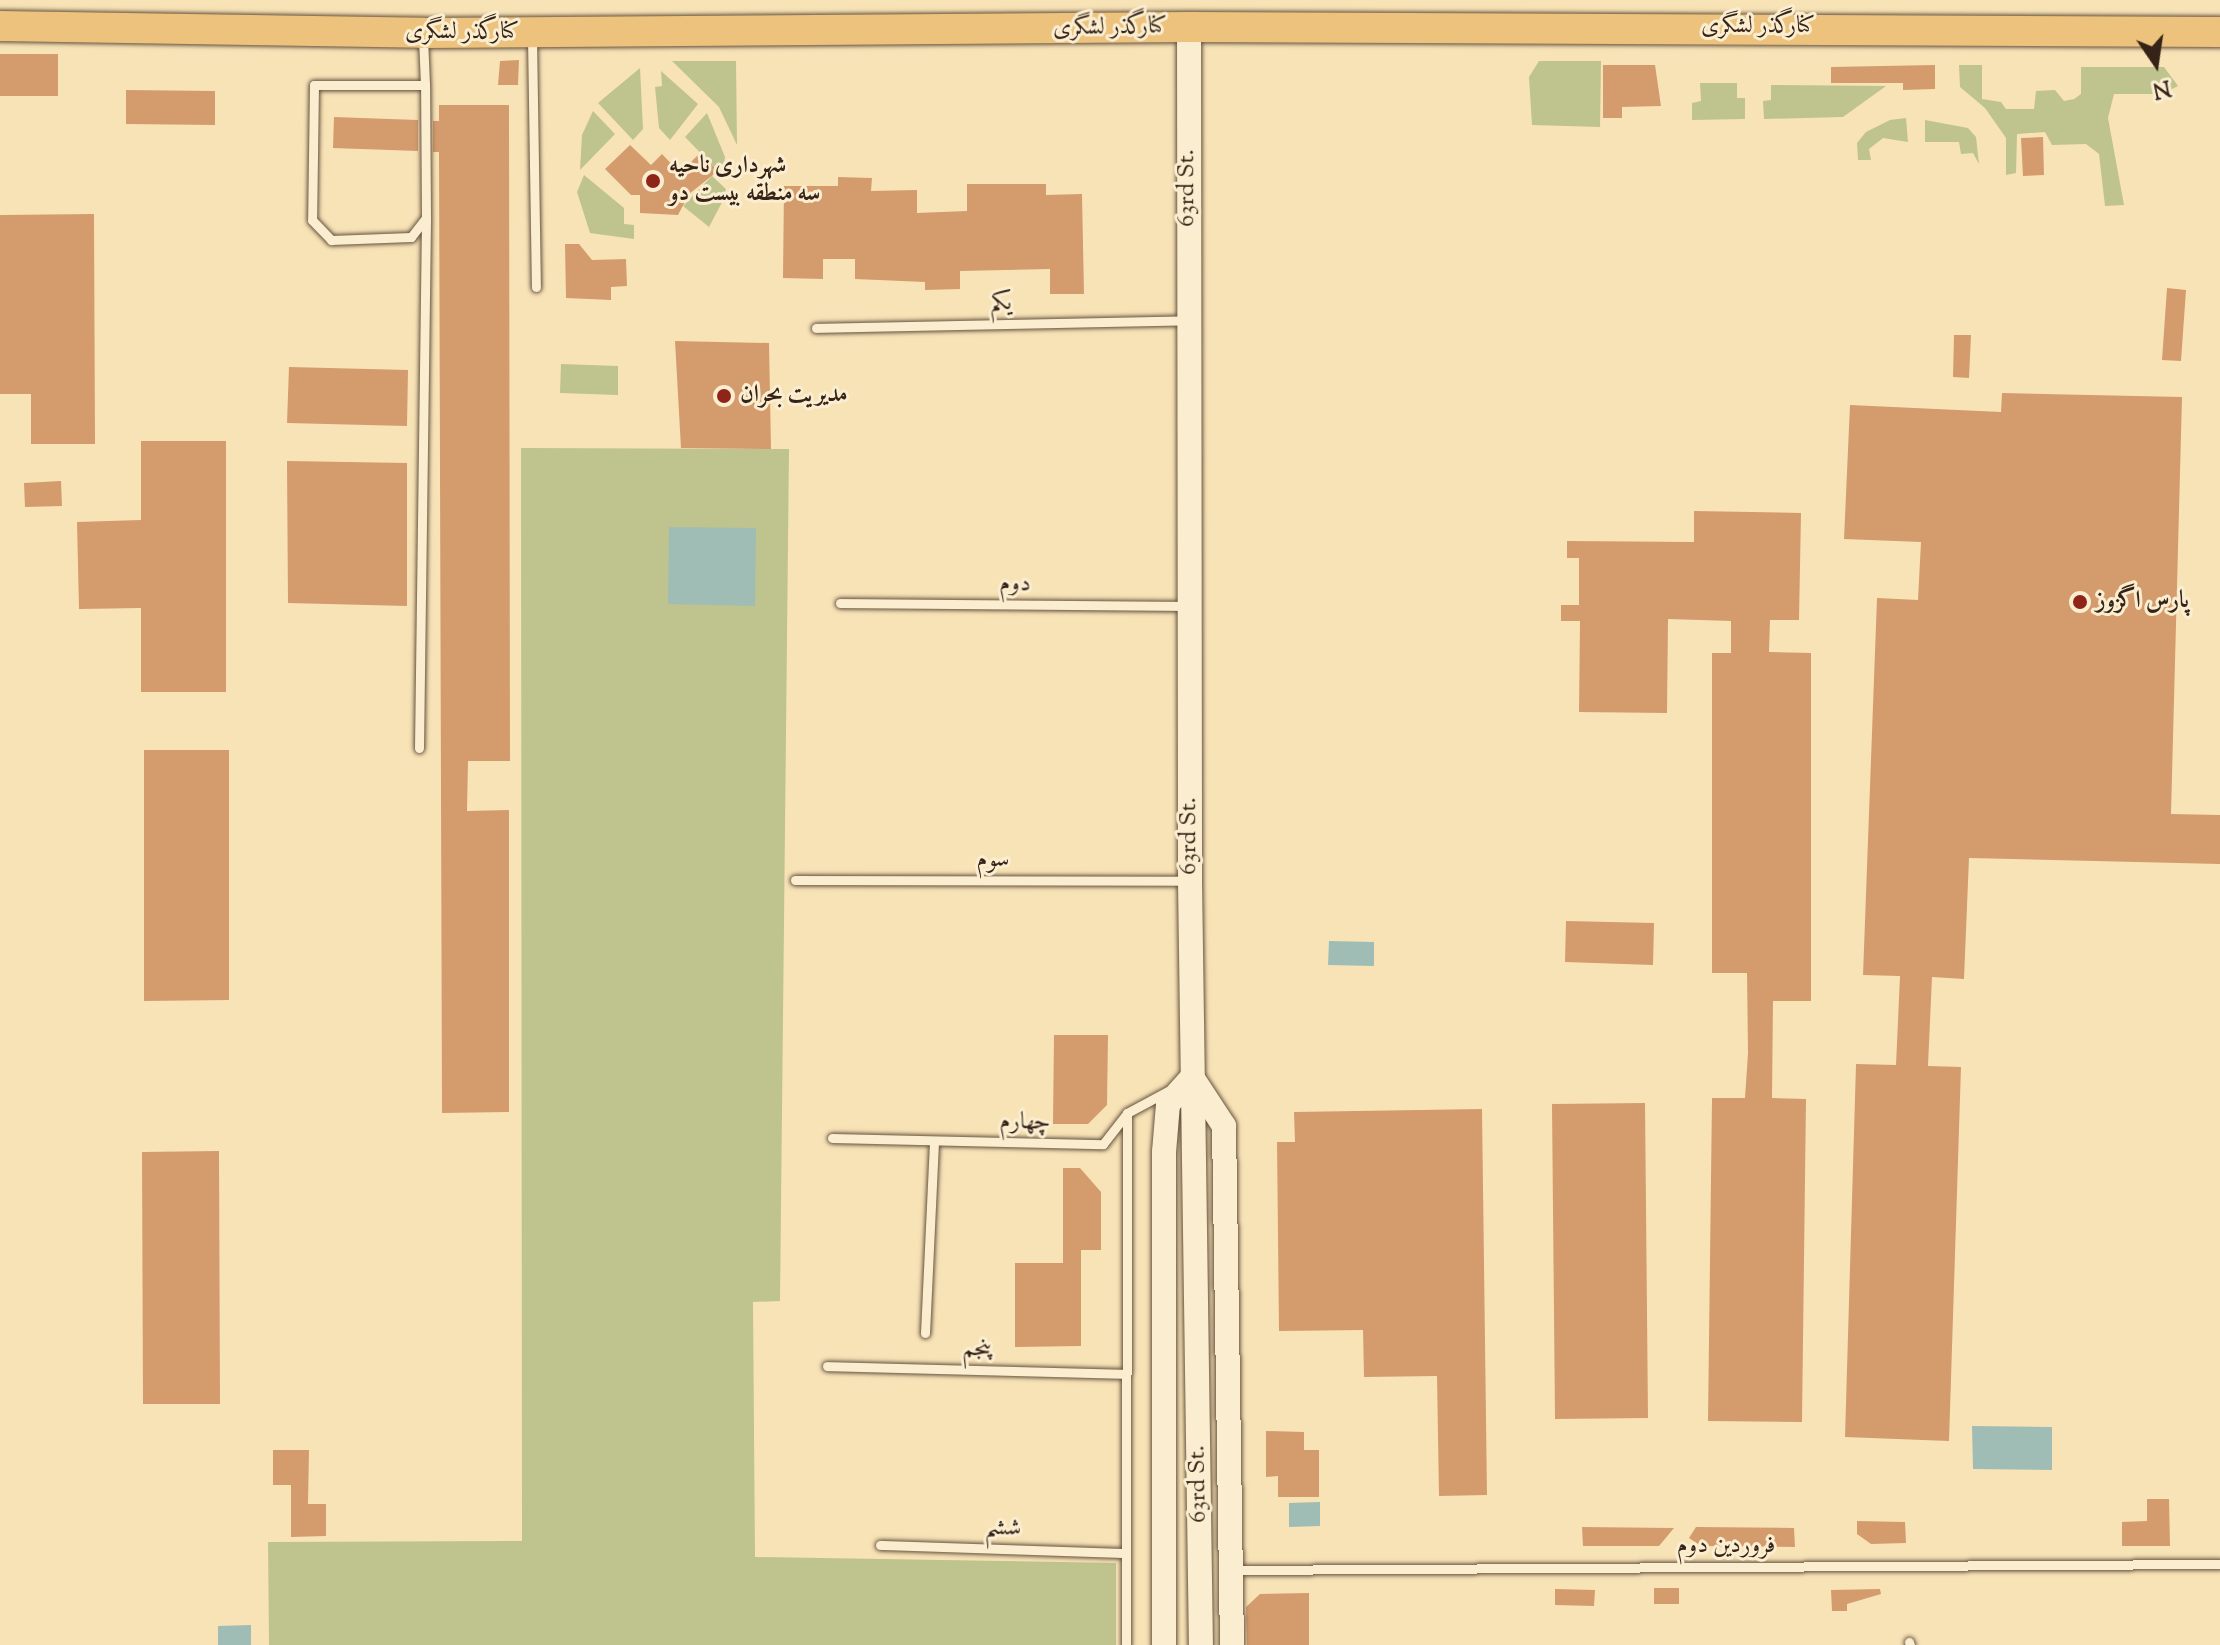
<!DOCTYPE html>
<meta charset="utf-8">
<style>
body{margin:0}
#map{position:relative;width:2220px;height:1645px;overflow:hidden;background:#f8e3b7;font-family:"Sorts Mill Goudy",Amiri,serif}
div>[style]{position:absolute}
.green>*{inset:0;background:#bfc38d}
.water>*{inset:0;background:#9fbdb5}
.building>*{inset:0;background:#d49b6d}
.roads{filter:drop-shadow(0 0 2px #66533f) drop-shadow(0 0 2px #66533f)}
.service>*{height:9px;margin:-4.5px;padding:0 4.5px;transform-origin:4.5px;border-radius:4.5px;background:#faedd0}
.tertiary>*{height:24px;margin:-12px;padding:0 12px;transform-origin:12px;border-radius:12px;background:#faedd0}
.primary>*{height:30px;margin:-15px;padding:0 15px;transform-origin:15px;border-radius:15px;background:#ecc27c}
.dots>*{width:22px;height:22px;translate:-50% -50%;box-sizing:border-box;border:4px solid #faedd0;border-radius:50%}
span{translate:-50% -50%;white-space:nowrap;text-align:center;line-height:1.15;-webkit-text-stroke:6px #faedd0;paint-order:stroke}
.street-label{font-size:24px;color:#352317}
.poi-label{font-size:24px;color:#352317;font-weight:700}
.left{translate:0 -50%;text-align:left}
.north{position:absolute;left:2116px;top:24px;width:80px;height:80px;-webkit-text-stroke:6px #faedd0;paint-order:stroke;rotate:167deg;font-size:22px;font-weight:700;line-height:32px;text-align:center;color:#352317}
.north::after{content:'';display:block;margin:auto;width:28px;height:36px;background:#352317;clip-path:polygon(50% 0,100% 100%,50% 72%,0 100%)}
</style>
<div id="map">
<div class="green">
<div style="clip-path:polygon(672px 61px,736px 61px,737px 145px,719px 107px)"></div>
<div style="clip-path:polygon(1539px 61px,1601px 61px,1600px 127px,1532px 125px,1529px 77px)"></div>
<div style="clip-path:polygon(1959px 65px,1982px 65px,1982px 99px,2001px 102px,2006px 109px,2034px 109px,2036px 91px,2055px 90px,2064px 101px,2074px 99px,2081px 94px,2081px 67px,2164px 67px,2178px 86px,2162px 94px,2114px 94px,2108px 118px,2124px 205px,2105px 206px,2099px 154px,2086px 144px,2052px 145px,2045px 132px,2017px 134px,2016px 173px,2006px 175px,2006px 138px,1985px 108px,1960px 87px)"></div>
<div style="clip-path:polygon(640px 68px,643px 129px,633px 140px,598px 103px)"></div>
<div style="clip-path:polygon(661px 71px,698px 104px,670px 140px,659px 128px,655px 87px,662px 86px)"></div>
<div style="clip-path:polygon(1700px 83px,1737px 83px,1737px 98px,1745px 98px,1745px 119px,1692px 120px,1692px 103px,1701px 101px)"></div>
<div style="clip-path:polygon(1771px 85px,1886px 86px,1843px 117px,1764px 119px,1763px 101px,1771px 100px)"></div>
<div style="clip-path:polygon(593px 111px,615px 134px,580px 170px,582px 135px)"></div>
<div style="clip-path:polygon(707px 113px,725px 157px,722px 175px,685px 137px)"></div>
<div style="clip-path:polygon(1906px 118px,1908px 142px,1883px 138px,1869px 149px,1871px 160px,1858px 160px,1857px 143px,1866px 132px,1890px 120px)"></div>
<div style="clip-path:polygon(1925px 120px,1968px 128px,1976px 137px,1979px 164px,1973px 153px,1961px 154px,1959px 142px,1925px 142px)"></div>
<div style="clip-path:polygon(584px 175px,624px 208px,624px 224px,634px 225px,634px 239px,590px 233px,577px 192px)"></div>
<div style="clip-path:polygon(712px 176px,728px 191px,709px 227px,683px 206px)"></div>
<div style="clip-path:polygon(561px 364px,618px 366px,618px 395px,560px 393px)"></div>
<div style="clip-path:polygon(521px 448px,789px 449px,780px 1301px,753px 1302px,755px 1557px,1116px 1563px,1116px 1645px,269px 1645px,268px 1542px,522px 1541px)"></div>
</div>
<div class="water">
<div style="clip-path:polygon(669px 527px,756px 528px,755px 606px,668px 604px)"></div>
<div style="clip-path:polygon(1329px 941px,1374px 942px,1374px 966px,1328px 965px)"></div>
<div style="clip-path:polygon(1972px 1426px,2052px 1427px,2052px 1470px,1973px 1469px)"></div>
<div style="clip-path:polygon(1320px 1502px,1320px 1526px,1289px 1527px,1289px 1503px)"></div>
<div style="clip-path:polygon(251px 1625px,251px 1645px,218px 1645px,218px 1626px)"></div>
</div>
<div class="building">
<div style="clip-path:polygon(0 54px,58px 54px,58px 96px,0 96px)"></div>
<div style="clip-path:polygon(519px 60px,518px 85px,498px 85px,500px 61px)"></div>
<div style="clip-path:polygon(1603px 65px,1655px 65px,1661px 106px,1622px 107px,1622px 118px,1603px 118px)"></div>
<div style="clip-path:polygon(1935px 65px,1935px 89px,1903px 90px,1903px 83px,1831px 83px,1831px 67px)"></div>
<div style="clip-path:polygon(126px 90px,215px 91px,215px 125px,126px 124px)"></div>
<div style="clip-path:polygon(439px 105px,509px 105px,510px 761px,468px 761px,467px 811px,509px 810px,509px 1112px,442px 1113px,439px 152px,433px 152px,433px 121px,439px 121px)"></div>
<div style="clip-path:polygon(334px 117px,418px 120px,418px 151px,333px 148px)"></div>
<div style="clip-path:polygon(2043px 137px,2044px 175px,2023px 176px,2021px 138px)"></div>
<div style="clip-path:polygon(630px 145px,651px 165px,662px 154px,680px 173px,700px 153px,718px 171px,689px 194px,678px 215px,640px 213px,640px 195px,631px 195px,605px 169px)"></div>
<div style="clip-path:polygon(838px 177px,872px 178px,871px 191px,917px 190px,917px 213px,967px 211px,967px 184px,1046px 184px,1046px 195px,1082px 194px,1084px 294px,1050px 294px,1050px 269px,960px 271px,960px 289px,925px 290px,925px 282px,855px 279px,855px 259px,823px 259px,823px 279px,783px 278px,784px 186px,838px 186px)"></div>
<div style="clip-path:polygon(94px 214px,95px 444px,31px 444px,31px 394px,0 394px,0 215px)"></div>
<div style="clip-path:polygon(565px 244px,579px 244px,592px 260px,626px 259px,627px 286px,611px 287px,611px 300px,566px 298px)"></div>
<div style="clip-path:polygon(2167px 288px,2186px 290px,2181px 361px,2162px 360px)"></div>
<div style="clip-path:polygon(1954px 335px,1971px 335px,1969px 378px,1953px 377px)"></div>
<div style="clip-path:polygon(675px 341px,769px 343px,771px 449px,681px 448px)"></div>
<div style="clip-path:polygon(289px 367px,408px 370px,407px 426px,287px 423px)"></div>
<div style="clip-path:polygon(2002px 393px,2182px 397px,2171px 814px,2220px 815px,2220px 864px,1969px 858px,1964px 979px,1932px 977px,1928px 1066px,1961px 1067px,1949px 1441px,1845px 1437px,1856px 1064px,1896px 1065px,1900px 976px,1863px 975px,1877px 598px,1918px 600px,1921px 542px,1844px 539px,1850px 405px,2001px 412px)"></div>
<div style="clip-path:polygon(141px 441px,226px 441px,226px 692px,141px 692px,141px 608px,79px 609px,77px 522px,141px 520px)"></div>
<div style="clip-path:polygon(287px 461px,407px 463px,407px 606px,288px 603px)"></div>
<div style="clip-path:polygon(61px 481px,62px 506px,25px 507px,24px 483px)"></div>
<div style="clip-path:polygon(1694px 511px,1801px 513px,1799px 620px,1770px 620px,1769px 652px,1811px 653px,1811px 1001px,1773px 1001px,1772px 1098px,1806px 1099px,1802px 1422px,1708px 1421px,1712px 1098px,1745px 1098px,1748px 1053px,1747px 973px,1712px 973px,1712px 653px,1731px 653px,1731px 621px,1668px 619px,1667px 713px,1579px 712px,1580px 621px,1561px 621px,1561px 605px,1579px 605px,1579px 558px,1567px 558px,1567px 541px,1694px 542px)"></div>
<div style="clip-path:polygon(144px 750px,229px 750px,229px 1000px,144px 1001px)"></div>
<div style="clip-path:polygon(1566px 921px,1654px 923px,1653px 965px,1565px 962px)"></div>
<div style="clip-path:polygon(1054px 1035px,1108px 1035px,1107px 1105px,1088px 1124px,1053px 1124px)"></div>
<div style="clip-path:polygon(1645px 1103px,1648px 1418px,1555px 1419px,1552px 1104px)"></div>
<div style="clip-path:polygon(1482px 1109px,1487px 1495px,1439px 1496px,1437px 1376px,1364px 1377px,1363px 1330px,1279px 1331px,1277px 1142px,1295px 1142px,1294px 1112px)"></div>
<div style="clip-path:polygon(219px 1151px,220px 1404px,143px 1404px,142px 1152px)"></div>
<div style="clip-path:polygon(1063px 1168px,1080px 1168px,1101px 1192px,1101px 1250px,1081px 1250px,1081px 1346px,1015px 1347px,1015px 1263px,1063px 1263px)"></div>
<div style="clip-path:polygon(1266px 1431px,1304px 1432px,1304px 1450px,1319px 1450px,1319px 1497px,1278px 1497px,1278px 1476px,1266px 1477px)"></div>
<div style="clip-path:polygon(273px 1450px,309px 1450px,308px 1504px,326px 1504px,326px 1536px,291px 1537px,291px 1485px,273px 1485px)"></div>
<div style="clip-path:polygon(2147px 1499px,2169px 1499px,2170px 1546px,2122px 1546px,2122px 1522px,2147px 1521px)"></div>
<div style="clip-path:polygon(1857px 1521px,1905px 1522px,1906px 1543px,1871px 1544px,1857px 1534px)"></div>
<div style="clip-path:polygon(1582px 1527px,1674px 1528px,1659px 1546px,1583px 1546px)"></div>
<div style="clip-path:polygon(1696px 1527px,1794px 1528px,1795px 1547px,1701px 1546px,1689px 1538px)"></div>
<div style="clip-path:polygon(1654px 1588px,1679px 1588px,1679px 1604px,1654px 1604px)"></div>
<div style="clip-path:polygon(1555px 1589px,1595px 1590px,1594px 1606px,1555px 1605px)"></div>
<div style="clip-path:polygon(1880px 1589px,1881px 1594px,1847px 1604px,1847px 1611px,1832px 1611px,1831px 1590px)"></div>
<div style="clip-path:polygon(1309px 1593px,1309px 1645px,1247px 1645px,1246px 1607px,1260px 1594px)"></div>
</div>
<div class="roads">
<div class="service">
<div style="left:423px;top:37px;width:48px;rotate:87.6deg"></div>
<div style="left:425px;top:85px;width:111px;rotate:180deg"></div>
<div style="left:314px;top:85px;width:135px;rotate:90.8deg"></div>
<div style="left:312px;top:220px;width:28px;rotate:46deg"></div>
<div style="left:331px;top:240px;width:80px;rotate:-2.1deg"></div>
<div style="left:411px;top:237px;width:24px;rotate:-52deg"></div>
<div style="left:426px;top:218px;width:133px;rotate:-90.4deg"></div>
<div style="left:532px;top:37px;width:250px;rotate:89.1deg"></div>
<div style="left:816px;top:328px;width:371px;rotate:-1.2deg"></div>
<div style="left:840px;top:603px;width:346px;rotate:0.5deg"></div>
<div style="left:419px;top:748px;width:530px;rotate:-89.24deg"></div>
<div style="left:795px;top:880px;width:392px;rotate:0.1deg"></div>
<div style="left:832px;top:1138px;width:271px;rotate:1.3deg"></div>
<div style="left:1103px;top:1144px;width:39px;rotate:-52deg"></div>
<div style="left:1127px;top:1113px;width:47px;rotate:-28.2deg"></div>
<div style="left:925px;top:1333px;width:192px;rotate:-87.3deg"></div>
<div style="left:827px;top:1366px;width:299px;rotate:1.5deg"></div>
<div style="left:880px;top:1545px;width:246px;rotate:1.9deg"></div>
<div style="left:1233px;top:1570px;width:987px;rotate:-0.35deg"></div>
<div style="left:1909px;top:1642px;width:3px;rotate:72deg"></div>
<div style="left:1126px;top:1645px;width:532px;rotate:-89.89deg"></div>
</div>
<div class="tertiary">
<div style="left:1189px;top:27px;width:854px;rotate:89.93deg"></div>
<div style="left:1190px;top:881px;width:764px;rotate:89.18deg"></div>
<div style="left:1164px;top:1645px;width:493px;rotate:-90deg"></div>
<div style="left:1164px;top:1152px;width:48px;rotate:-85.2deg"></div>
<div style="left:1168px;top:1104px;width:36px;rotate:-48deg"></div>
<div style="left:1192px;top:1077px;width:59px;rotate:56.9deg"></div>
<div style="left:1224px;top:1126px;width:519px;rotate:89.12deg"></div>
</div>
<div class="primary">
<div style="left:0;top:26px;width:423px;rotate:0.9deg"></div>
<div style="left:423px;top:33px;width:766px;rotate:-0.45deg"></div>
<div style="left:1189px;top:27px;width:1031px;rotate:0.28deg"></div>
</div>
</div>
<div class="dots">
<div style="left:653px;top:181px;background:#8f2418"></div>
<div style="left:724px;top:396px;background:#8f2418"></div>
<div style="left:2080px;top:602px;background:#8f2418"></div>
</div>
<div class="street-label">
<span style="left:1758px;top:27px">کنارگذر لشگری</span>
<span style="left:1110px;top:28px;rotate:-1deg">کنارگذر لشگری</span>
<span style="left:462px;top:33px">کنارگذر لشگری</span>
<span style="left:1188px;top:188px;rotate:-90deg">63rd St.</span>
<span style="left:1001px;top:304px;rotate:-1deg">یکم</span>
<span style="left:1015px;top:585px;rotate:1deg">دوم</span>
<span style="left:1190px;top:836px;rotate:-90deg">63rd St.</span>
<span style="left:993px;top:861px">سوم</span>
<span style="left:1025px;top:1123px;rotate:1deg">چهارم</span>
<span style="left:977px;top:1350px;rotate:2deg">پنجم</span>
<span style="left:1199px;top:1484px;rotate:-91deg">63rd St.</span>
<span style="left:1003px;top:1529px;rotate:2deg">ششم</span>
<span style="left:1726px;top:1547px">فروردین دوم</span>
</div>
<div class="poi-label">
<span class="left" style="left:669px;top:181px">شهرداری ناحیه<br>سه منطقه بیست دو</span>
<span class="left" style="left:740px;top:396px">مدیریت بحران</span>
<span class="left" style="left:2096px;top:602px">پارس اگزوز</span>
</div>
<div class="north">N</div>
</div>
